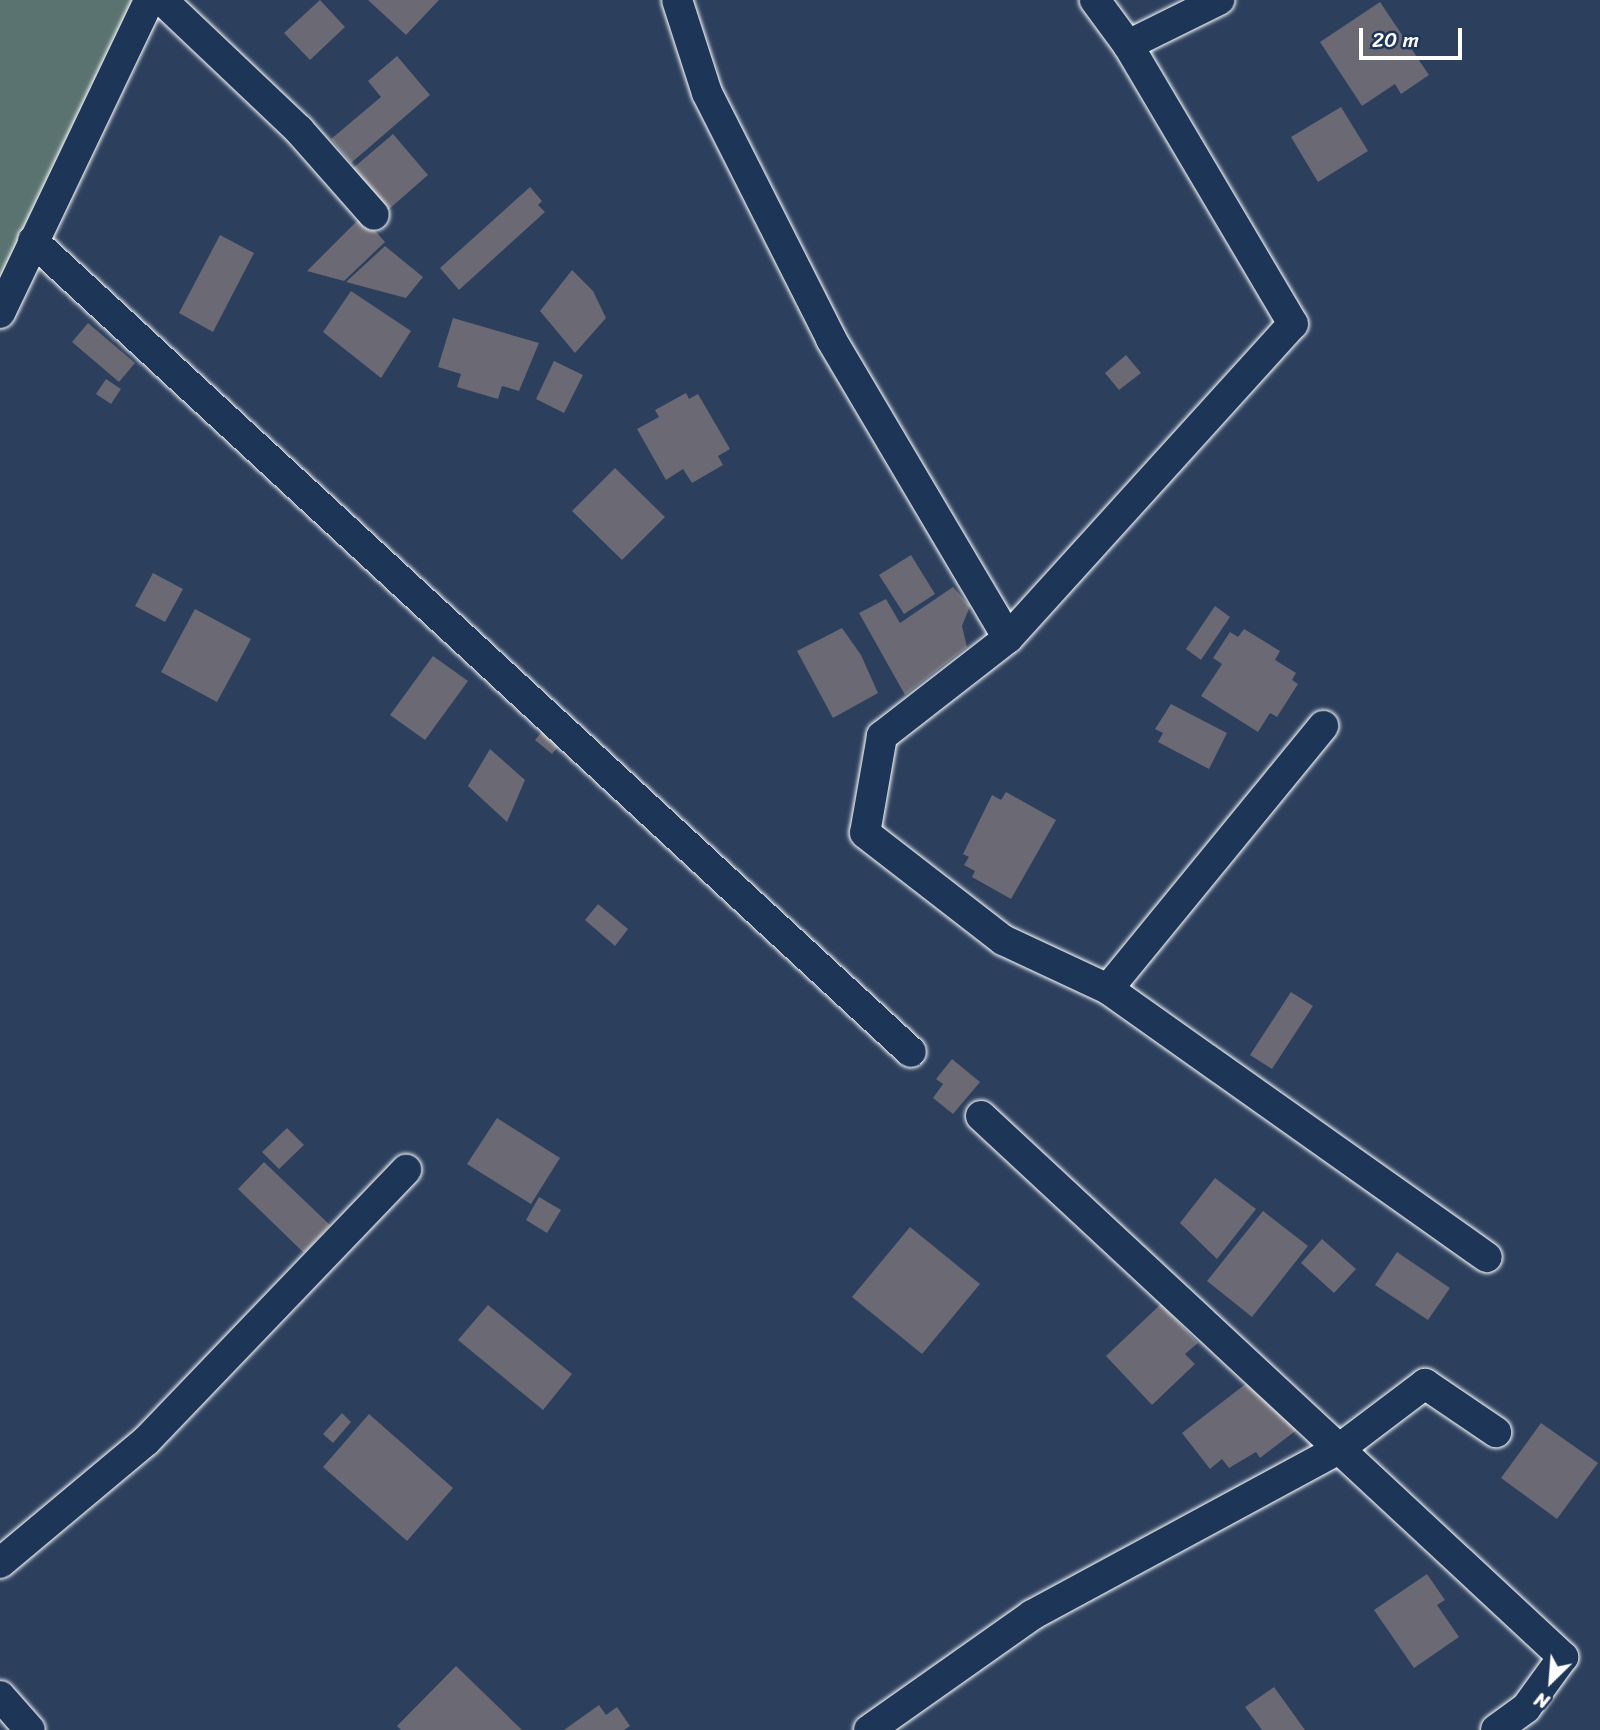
<!DOCTYPE html>
<style>
body{margin:0}
#map{position:relative;width:1600px;height:1730px;overflow:hidden;background:#2c3f5d;font-family:Sriracha,sans-serif}
div>[style]{position:absolute}
.green>*{inset:0;background:#5a7370}
.building>*{inset:0;background:#6a6974}
.roads{filter:drop-shadow(0 0 2px #fff) drop-shadow(0 0 2px #fff)}
.minor>*{height:30px;margin:-15px;padding:0 15px;transform-origin:15px;border-radius:15px;background:#1d3557}
span{translate:-50% -50%;white-space:nowrap;text-align:center;line-height:1.15;-webkit-text-stroke:6px #1d3557;paint-order:stroke}
.north{position:absolute;left:1516px;top:1646px;width:70px;height:70px;-webkit-text-stroke:5px #1d3557;paint-order:stroke;rotate:205deg;font-size:19px;font-weight:700;line-height:28px;text-align:center;color:#fff}
.north::after{content:'';display:block;margin:auto;width:24px;height:32px;background:#fff;clip-path:polygon(50% 0,100% 100%,50% 72%,0 100%)}
.scale{position:absolute;left:1359px;top:28px;width:103px;height:32px;box-sizing:border-box;border:4px solid #fff;border-top:0;padding-left:9px;font-size:21px;line-height:24px;white-space:nowrap;color:#fff;-webkit-text-stroke:5px #1d3557;paint-order:stroke}
</style>
<div id="map">
<div class="green">
<div style="clip-path:polygon(0 0,144px 0,0 313px)"></div>
</div>
<div class="building">
<div style="clip-path:polygon(320px 0,345px 27px,310px 60px,284px 33px)"></div>
<div style="clip-path:polygon(368px 0,439px 0,406px 35px)"></div>
<div style="clip-path:polygon(1380px 2px,1429px 75px,1401px 94px,1395px 84px,1362px 106px,1320px 42px)"></div>
<div style="clip-path:polygon(397px 56px,430px 95px,351px 163px,331px 139px,381px 97px,368px 81px)"></div>
<div style="clip-path:polygon(1341px 107px,1368px 151px,1318px 182px,1291px 137px)"></div>
<div style="clip-path:polygon(393px 134px,428px 175px,388px 210px,352px 169px)"></div>
<div style="clip-path:polygon(530px 187px,542px 201px,538px 205px,545px 212px,459px 290px,440px 268px)"></div>
<div style="clip-path:polygon(362px 216px,385px 242px,344px 281px,307px 271px)"></div>
<div style="clip-path:polygon(220px 235px,254px 253px,213px 332px,179px 313px)"></div>
<div style="clip-path:polygon(385px 246px,423px 277px,406px 298px,346px 282px)"></div>
<div style="clip-path:polygon(572px 270px,593px 291px,606px 318px,575px 353px,540px 311px)"></div>
<div style="clip-path:polygon(351px 291px,411px 331px,381px 378px,323px 332px)"></div>
<div style="clip-path:polygon(453px 318px,539px 343px,519px 391px,502px 386px,498px 399px,457px 387px,461px 374px,438px 367px)"></div>
<div style="clip-path:polygon(88px 323px,135px 363px,119px 382px,72px 342px)"></div>
<div style="clip-path:polygon(1126px 355px,1141px 373px,1119px 390px,1105px 373px)"></div>
<div style="clip-path:polygon(554px 361px,583px 375px,564px 413px,536px 399px)"></div>
<div style="clip-path:polygon(106px 379px,121px 389px,111px 404px,96px 394px)"></div>
<div style="clip-path:polygon(686px 393px,689px 399px,698px 394px,730px 449px,718px 456px,723px 465px,692px 483px,683px 469px,666px 480px,637px 429px,659px 417px,655px 410px)"></div>
<div style="clip-path:polygon(615px 468px,665px 517px,622px 560px,572px 511px)"></div>
<div style="clip-path:polygon(911px 555px,935px 594px,904px 614px,879px 575px)"></div>
<div style="clip-path:polygon(153px 573px,183px 589px,165px 622px,135px 606px)"></div>
<div style="clip-path:polygon(953px 587px,970px 606px,962px 626px,967px 647px,905px 695px,859px 613px,886px 599px,900px 623px)"></div>
<div style="clip-path:polygon(1215px 606px,1230px 617px,1201px 660px,1186px 649px)"></div>
<div style="clip-path:polygon(195px 609px,251px 639px,217px 702px,161px 672px)"></div>
<div style="clip-path:polygon(842px 628px,861px 655px,878px 693px,833px 718px,797px 651px)"></div>
<div style="clip-path:polygon(1244px 629px,1280px 651px,1275px 660px,1296px 673px,1292px 680px,1298px 684px,1277px 717px,1270px 713px,1258px 732px,1201px 696px,1222px 664px,1213px 658px,1230px 632px,1238px 637px)"></div>
<div style="clip-path:polygon(433px 656px,468px 681px,425px 740px,390px 715px)"></div>
<div style="clip-path:polygon(1171px 704px,1227px 733px,1209px 769px,1158px 742px,1163px 733px,1155px 729px)"></div>
<div style="clip-path:polygon(550px 722px,567px 736px,552px 754px,535px 740px)"></div>
<div style="clip-path:polygon(490px 749px,525px 780px,507px 822px,468px 786px)"></div>
<div style="clip-path:polygon(1006px 792px,1056px 820px,1011px 899px,972px 877px,975px 871px,964px 865px,969px 857px,963px 854px,992px 795px,1001px 800px)"></div>
<div style="clip-path:polygon(598px 904px,628px 929px,615px 946px,585px 920px)"></div>
<div style="clip-path:polygon(1291px 992px,1313px 1006px,1272px 1069px,1250px 1055px)"></div>
<div style="clip-path:polygon(952px 1059px,980px 1082px,953px 1114px,933px 1098px,943px 1084px,936px 1079px)"></div>
<div style="clip-path:polygon(497px 1118px,560px 1158px,531px 1204px,467px 1164px)"></div>
<div style="clip-path:polygon(287px 1128px,304px 1145px,279px 1169px,262px 1152px)"></div>
<div style="clip-path:polygon(264px 1162px,330px 1225px,304px 1253px,238px 1189px)"></div>
<div style="clip-path:polygon(1215px 1178px,1256px 1209px,1217px 1259px,1180px 1223px)"></div>
<div style="clip-path:polygon(539px 1197px,561px 1210px,547px 1233px,526px 1220px)"></div>
<div style="clip-path:polygon(1263px 1211px,1308px 1246px,1252px 1317px,1207px 1281px)"></div>
<div style="clip-path:polygon(910px 1227px,980px 1284px,922px 1354px,852px 1297px)"></div>
<div style="clip-path:polygon(1322px 1239px,1356px 1269px,1334px 1293px,1301px 1263px)"></div>
<div style="clip-path:polygon(1397px 1252px,1450px 1288px,1428px 1320px,1375px 1285px)"></div>
<div style="clip-path:polygon(1161px 1304px,1198px 1343px,1185px 1354px,1195px 1364px,1152px 1405px,1106px 1356px)"></div>
<div style="clip-path:polygon(488px 1305px,572px 1374px,543px 1410px,458px 1340px)"></div>
<div style="clip-path:polygon(1256px 1376px,1298px 1429px,1260px 1458px,1256px 1452px,1229px 1468px,1222px 1459px,1210px 1469px,1182px 1433px)"></div>
<div style="clip-path:polygon(342px 1413px,351px 1422px,333px 1443px,323px 1434px)"></div>
<div style="clip-path:polygon(369px 1414px,453px 1488px,407px 1541px,323px 1467px)"></div>
<div style="clip-path:polygon(1541px 1423px,1598px 1463px,1557px 1519px,1501px 1478px)"></div>
<div style="clip-path:polygon(1427px 1574px,1445px 1600px,1437px 1605px,1459px 1637px,1414px 1668px,1374px 1610px)"></div>
<div style="clip-path:polygon(456px 1666px,522px 1730px,401px 1730px,397px 1726px)"></div>
<div style="clip-path:polygon(1274px 1687px,1305px 1730px,1262px 1730px,1245px 1707px)"></div>
<div style="clip-path:polygon(599px 1705px,606px 1715px,617px 1707px,630px 1726px,624px 1730px,564px 1730px)"></div>
</div>
<div class="roads">
<div class="minor">
<div style="left:162px;top:0;width:189px;rotate:43.5deg"></div>
<div style="left:299px;top:130px;width:113px;rotate:48.6deg"></div>
<div style="left:677px;top:0;width:98px;rotate:72.1deg"></div>
<div style="left:707px;top:93px;width:275px;rotate:63.2deg"></div>
<div style="left:831px;top:339px;width:347px;rotate:59.4deg"></div>
<div style="left:1008px;top:638px;width:160px;rotate:142.1deg"></div>
<div style="left:882px;top:736px;width:98px;rotate:99.9deg"></div>
<div style="left:865px;top:833px;width:175px;rotate:37.8deg"></div>
<div style="left:1003px;top:940px;width:116px;rotate:25deg"></div>
<div style="left:1108px;top:989px;width:464px;rotate:35.3deg"></div>
<div style="left:1128px;top:45px;width:102px;rotate:-26.3deg"></div>
<div style="left:33px;top:241px;width:1195px;rotate:42.73deg"></div>
<div style="left:0;top:313px;width:347px;rotate:-64.5deg"></div>
<div style="left:1008px;top:638px;width:424px;rotate:-47.8deg"></div>
<div style="left:1293px;top:324px;width:324px;rotate:-120.6deg"></div>
<div style="left:1128px;top:45px;width:56px;rotate:-126.3deg"></div>
<div style="left:1108px;top:989px;width:340px;rotate:-50.7deg"></div>
<div style="left:981px;top:1116px;width:795px;rotate:42.91deg"></div>
<div style="left:1563px;top:1657px;width:63px;rotate:126deg"></div>
<div style="left:1526px;top:1708px;width:37px;rotate:144deg"></div>
<div style="left:0;top:1563px;width:190px;rotate:-39.9deg"></div>
<div style="left:146px;top:1441px;width:376px;rotate:-46.2deg"></div>
<div style="left:0;top:1696px;width:45px;rotate:48.6deg"></div>
<div style="left:869px;top:1730px;width:199px;rotate:-35.2deg"></div>
<div style="left:1032px;top:1615px;width:349px;rotate:-28.4deg"></div>
<div style="left:1339px;top:1449px;width:108px;rotate:-37.1deg"></div>
<div style="left:1425px;top:1384px;width:86px;rotate:34.1deg"></div>
</div>
</div>
<div class="north">N</div>
<div class="scale">20 m</div>
</div>
